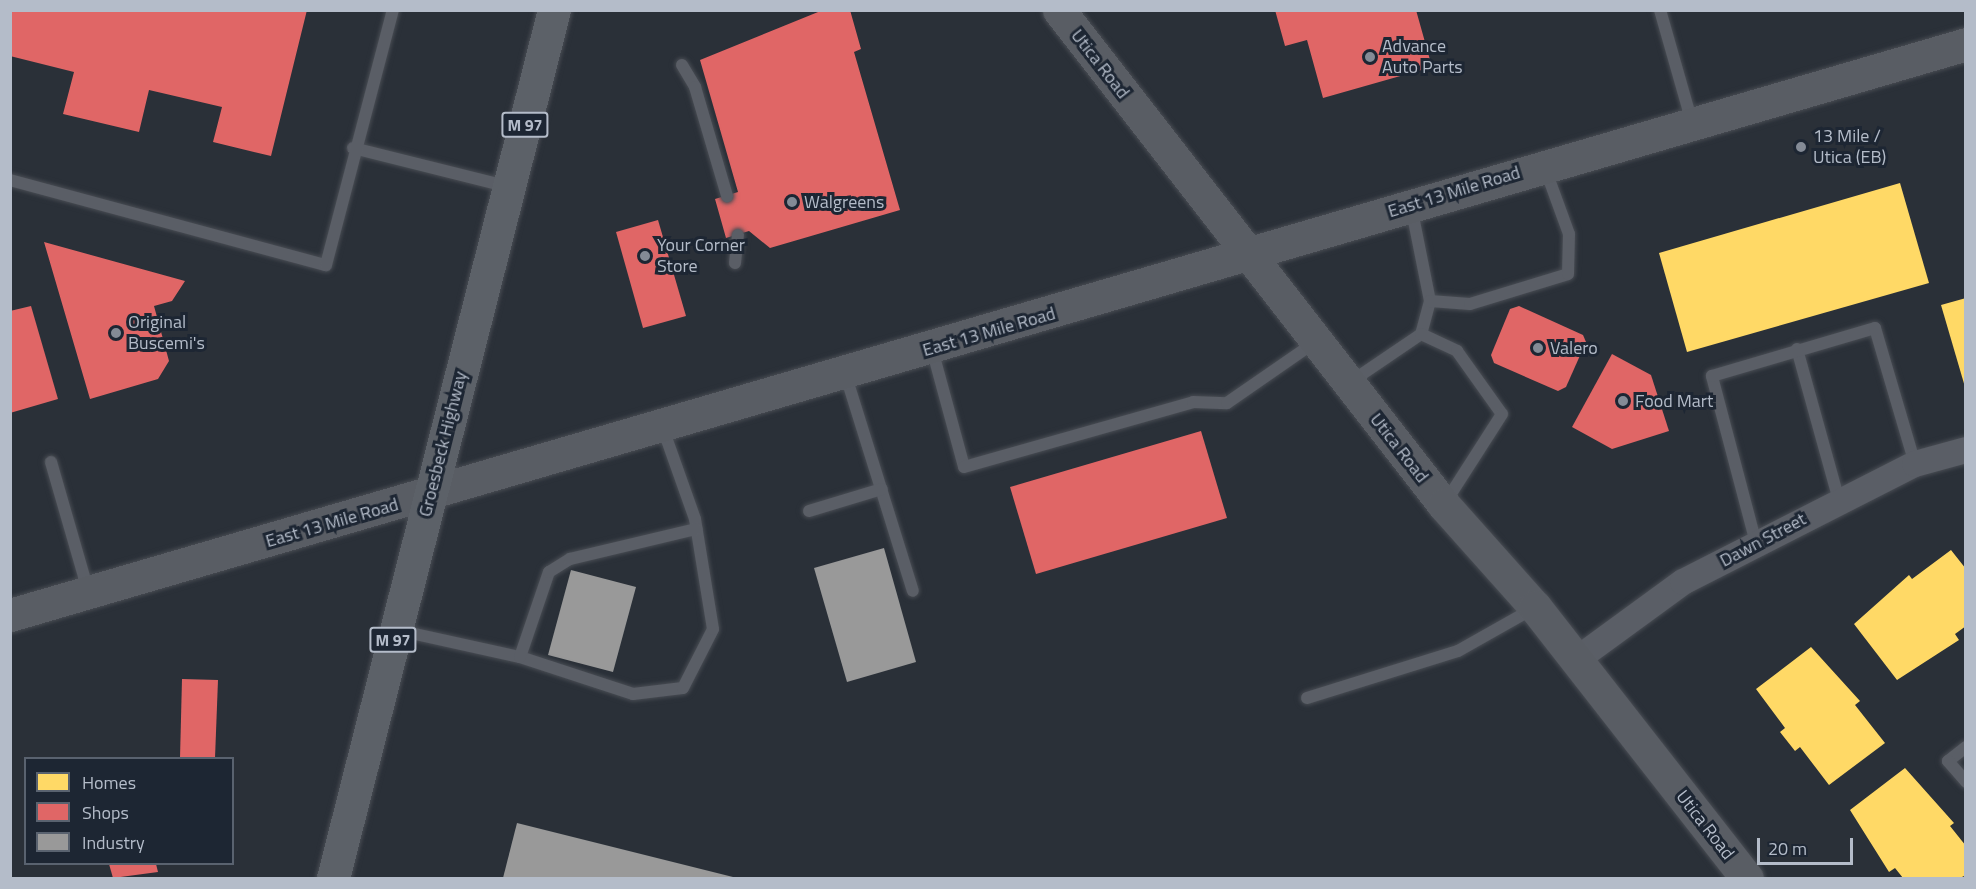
<!DOCTYPE html>
<style>
body{margin:0}
#map{position:relative;width:1976px;height:889px;overflow:hidden;background:#2a3038;font-family:"Titillium Web",sans-serif}
div>[style]{position:absolute}
.homes>*{inset:0;background:#ffd966}
.shops>*{inset:0;background:#e06666}
.industry>*{inset:0;background:#999}
.roads{filter:drop-shadow(0 0 2px #484c53) drop-shadow(0 0 2px #484c53)}
.lane>*{height:12px;margin:-6px;padding:0 6px;transform-origin:6px;border-radius:6px;background:#5a5e66}
.street>*{height:26px;margin:-13px;padding:0 13px;transform-origin:13px;border-radius:13px;background:#5a5e66}
.secondary>*{height:33px;margin:-16.5px;padding:0 16.5px;transform-origin:16.5px;border-radius:16.5px;background:#595d64}
.primary>*{height:33px;margin:-16.5px;padding:0 16.5px;transform-origin:16.5px;border-radius:16.5px;background:#5c6168}
.dots>*{width:16px;height:16px;translate:-50% -50%;box-sizing:border-box;border:3px solid #1d2633;border-radius:50%}
span{translate:-50% -50%;white-space:nowrap;text-align:center;line-height:1.15;-webkit-text-stroke:6px #1d2633;paint-order:stroke}
.shield-label span{padding:2px 4px;background:#1d2633;border:2px solid;border-radius:4px;-webkit-text-stroke-width:0}
.shield-label{font-size:16px;color:#b4bcc9;font-weight:700}
.poi-label{font-size:18px;color:#b4bcc9}
.left{translate:0 -50%;text-align:left}
.street-label{font-size:18px;color:#b4bcc9}
.frame{position:absolute;inset:0;border:12px solid #b4bcc9;pointer-events:none}
.legend{position:absolute;left:24px;top:757px;width:210px;height:108px;box-sizing:border-box;background:#1d2633;border:2px solid #59626f;margin:0;padding:8px 10px;list-style:none;font-size:18px;color:#b4bcc9}
.legend li{display:flex;align-items:center;gap:12px;height:30px}
.legend b{width:30px;border:2px solid #59626f}
.scale{position:absolute;left:1757px;top:838px;width:96px;height:27px;box-sizing:border-box;border:3px solid #b4bcc9;border-top:0;padding-left:8px;font-size:18px;line-height:21px;white-space:nowrap;color:#b4bcc9;-webkit-text-stroke:4px #1d2633;paint-order:stroke}
</style>
<div id="map">
<div class="homes">
<div style="clip-path:polygon(1900px 183px,1929px 283px,1687px 352px,1659px 253px)"></div>
<div style="clip-path:polygon(1966px 298px,1966px 387px,1965px 387px,1941px 305px)"></div>
<div style="clip-path:polygon(1951px 550px,1966px 569px,1966px 626px,1955px 634px,1959px 640px,1897px 680px,1854px 624px,1909px 575px,1912px 579px)"></div>
<div style="clip-path:polygon(1811px 647px,1860px 701px,1855px 705px,1885px 743px,1829px 785px,1800px 747px,1795px 751px,1780px 732px,1785px 728px,1756px 689px)"></div>
<div style="clip-path:polygon(1905px 768px,1954px 823px,1950px 826px,1966px 846px,1966px 875px,1960px 878px,1903px 878px,1895px 868px,1889px 872px,1850px 810px)"></div>
</div>
<div class="shops">
<div style="clip-path:polygon(10px 10px,307px 10px,271px 156px,213px 142px,222px 107px,149px 90px,139px 132px,63px 114px,74px 72px,10px 56px)"></div>
<div style="clip-path:polygon(823px 10px,850px 10px,861px 49px,854px 52px,900px 210px,770px 248px,749px 231px,726px 238px,715px 199px,738px 192px,700px 60px)"></div>
<div style="clip-path:polygon(1275px 10px,1416px 10px,1432px 67px,1323px 98px,1307px 40px,1285px 46px)"></div>
<div style="clip-path:polygon(658px 220px,686px 316px,643px 328px,616px 232px)"></div>
<div style="clip-path:polygon(44px 242px,185px 281px,172px 301px,154px 306px,169px 361px,158px 379px,90px 399px)"></div>
<div style="clip-path:polygon(31px 306px,58px 399px,10px 413px,10px 311px)"></div>
<div style="clip-path:polygon(1519px 306px,1583px 335px,1586px 342px,1566px 387px,1558px 391px,1494px 363px,1491px 355px,1510px 309px)"></div>
<div style="clip-path:polygon(1612px 354px,1651px 375px,1669px 431px,1612px 449px,1572px 427px)"></div>
<div style="clip-path:polygon(1201px 431px,1227px 518px,1036px 574px,1010px 487px)"></div>
<div style="clip-path:polygon(182px 679px,218px 680px,215px 758px,180px 758px)"></div>
<div style="clip-path:polygon(109px 864px,156px 864px,158px 872px,113px 878px)"></div>
</div>
<div class="industry">
<div style="clip-path:polygon(884px 548px,916px 662px,847px 682px,814px 568px)"></div>
<div style="clip-path:polygon(571px 570px,636px 587px,613px 672px,548px 655px)"></div>
<div style="clip-path:polygon(517px 823px,737px 878px,503px 878px)"></div>
</div>
<div class="roads">
<div class="lane">
<div style="left:1660px;top:10px;width:116px;rotate:74.1deg"></div>
<div style="left:682px;top:65px;width:26px;rotate:59deg"></div>
<div style="left:695px;top:87px;width:114px;rotate:73.6deg"></div>
<div style="left:353px;top:148px;width:161px;rotate:14deg"></div>
<div style="left:10px;top:180px;width:327px;rotate:15.1deg"></div>
<div style="left:326px;top:265px;width:264px;rotate:-75.3deg"></div>
<div style="left:1411px;top:206px;width:97px;rotate:78.7deg"></div>
<div style="left:1430px;top:301px;width:34px;rotate:105deg"></div>
<div style="left:735px;top:263px;width:28px;rotate:-84deg"></div>
<div style="left:1430px;top:301px;width:40px;rotate:4.3deg"></div>
<div style="left:1470px;top:304px;width:102px;rotate:-17deg"></div>
<div style="left:1568px;top:274px;width:40px;rotate:-88.6deg"></div>
<div style="left:1569px;top:234px;width:70px;rotate:-110deg"></div>
<div style="left:932px;top:349px;width:122px;rotate:74.8deg"></div>
<div style="left:964px;top:467px;width:238px;rotate:-15.8deg"></div>
<div style="left:1193px;top:402px;width:34px;rotate:2deg"></div>
<div style="left:1227px;top:403px;width:107px;rotate:-34.7deg"></div>
<div style="left:1797px;top:349px;width:157px;rotate:74.5deg"></div>
<div style="left:845px;top:373px;width:228px;rotate:72.7deg"></div>
<div style="left:1349px;top:383px;width:87px;rotate:-34.2deg"></div>
<div style="left:1421px;top:334px;width:40px;rotate:25deg"></div>
<div style="left:1457px;top:351px;width:77px;rotate:54.5deg"></div>
<div style="left:1502px;top:414px;width:106px;rotate:122.6deg"></div>
<div style="left:51px;top:462px;width:133px;rotate:73.9deg"></div>
<div style="left:809px;top:511px;width:76px;rotate:-16.8deg"></div>
<div style="left:1756px;top:543px;width:173px;rotate:-104.8deg"></div>
<div style="left:1712px;top:376px;width:170px;rotate:-16.4deg"></div>
<div style="left:1875px;top:328px;width:142px;rotate:73.6deg"></div>
<div style="left:397px;top:630px;width:126px;rotate:12.4deg"></div>
<div style="left:520px;top:657px;width:119px;rotate:18.1deg"></div>
<div style="left:633px;top:694px;width:50px;rotate:-6.8deg"></div>
<div style="left:683px;top:688px;width:66px;rotate:-63deg"></div>
<div style="left:713px;top:629px;width:111px;rotate:-99.3deg"></div>
<div style="left:695px;top:519px;width:99px;rotate:-109.5deg"></div>
<div style="left:520px;top:657px;width:90px;rotate:-71.2deg"></div>
<div style="left:549px;top:572px;width:25px;rotate:-32deg"></div>
<div style="left:570px;top:559px;width:130px;rotate:-13.4deg"></div>
<div style="left:1307px;top:698px;width:158px;rotate:-17.3deg"></div>
<div style="left:1458px;top:651px;width:87px;rotate:-29.5deg"></div>
<div style="left:1966px;top:747px;width:23px;rotate:142deg"></div>
<div style="left:1948px;top:761px;width:28px;rotate:49deg"></div>
</div>
<div class="street">
<div style="left:1576px;top:660px;width:132px;rotate:-36.1deg"></div>
<div style="left:1683px;top:582px;width:260px;rotate:-27deg"></div>
<div style="left:1915px;top:464px;width:53px;rotate:-15.4deg"></div>
</div>
<div class="secondary">
<div style="left:1059px;top:10px;width:627px;rotate:52.13deg"></div>
<div style="left:1444px;top:505px;width:137px;rotate:48.3deg"></div>
<div style="left:1535px;top:607px;width:344px;rotate:52deg"></div>
<div style="left:10px;top:615px;width:2038px;rotate:-16.27deg"></div>
</div>
<div class="primary">
<div style="left:333px;top:878px;width:896px;rotate:-75.72deg"></div>
</div>
</div>
<div class="dots">
<div style="left:1370px;top:57px;background:#848b96"></div>
<div style="left:1801px;top:147px;background:#848b96"></div>
<div style="left:792px;top:202px;background:#848b96"></div>
<div style="left:645px;top:256px;background:#848b96"></div>
<div style="left:116px;top:333px;background:#848b96"></div>
<div style="left:1538px;top:348px;background:#848b96"></div>
<div style="left:1623px;top:401px;background:#848b96"></div>
</div>
<div class="shield-label">
<span style="left:525px;top:125px">M 97</span>
<span style="left:393px;top:640px">M 97</span>
</div>
<div class="poi-label">
<span class="left" style="left:1382px;top:57px">Advance<br>Auto Parts</span>
<span class="left" style="left:1813px;top:147px">13 Mile /<br>Utica (EB)</span>
<span class="left" style="left:804px;top:202px">Walgreens</span>
<span class="left" style="left:657px;top:256px">Your Corner<br>Store</span>
<span class="left" style="left:128px;top:333px">Original<br>Buscemi's</span>
<span class="left" style="left:1550px;top:348px">Valero</span>
<span class="left" style="left:1635px;top:401px">Food Mart</span>
</div>
<div class="street-label">
<span style="left:1100px;top:64px;rotate:52deg">Utica Road</span>
<span style="left:1454px;top:192px;rotate:-17deg">East 13 Mile Road</span>
<span style="left:989px;top:332px;rotate:-16deg">East 13 Mile Road</span>
<span style="left:443px;top:444px;rotate:-76deg">Groesbeck Highway</span>
<span style="left:1399px;top:448px;rotate:52deg">Utica Road</span>
<span style="left:332px;top:523px;rotate:-16deg">East 13 Mile Road</span>
<span style="left:1763px;top:540px;rotate:-28deg">Dawn Street</span>
<span style="left:1705px;top:825px;rotate:52deg">Utica Road</span>
</div>
<div class="frame"></div>
<ul class="legend">
<li><b style="height:16px;background:#ffd966"></b>Homes</li>
<li><b style="height:16px;background:#e06666"></b>Shops</li>
<li><b style="height:16px;background:#999"></b>Industry</li>
</ul>
<div class="scale">20 m</div>
</div>
